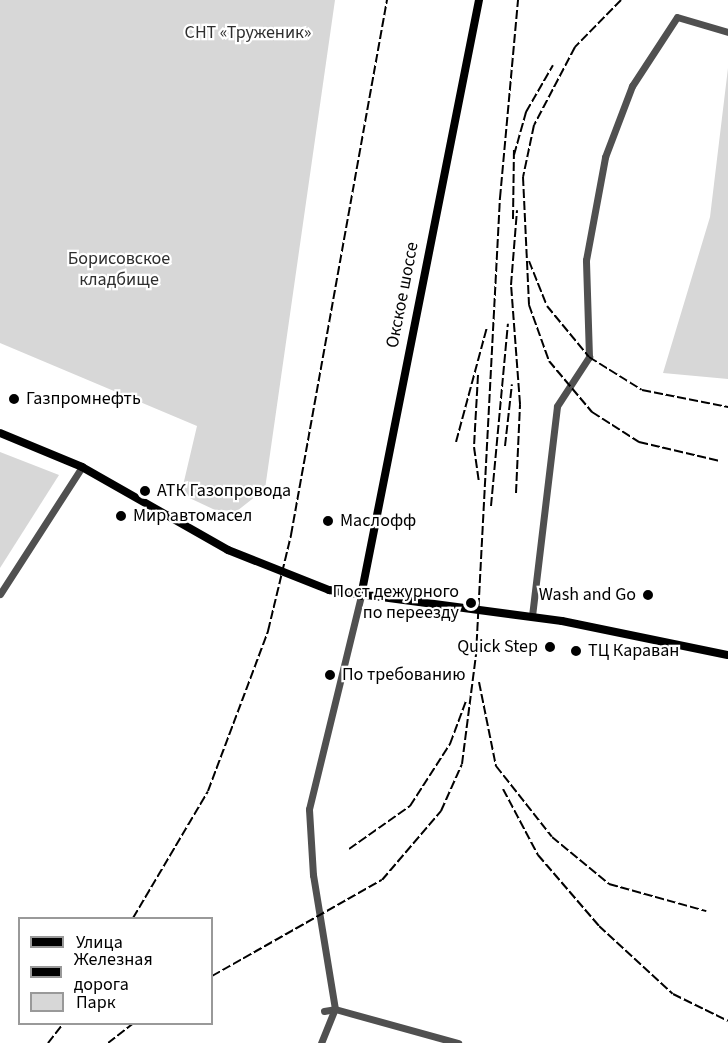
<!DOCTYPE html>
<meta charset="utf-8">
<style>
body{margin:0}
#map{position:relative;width:728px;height:1043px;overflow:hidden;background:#fff;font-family:"Source Sans 3",sans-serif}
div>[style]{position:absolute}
.green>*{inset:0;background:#d7d7d7}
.minor>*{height:7px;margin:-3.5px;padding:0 3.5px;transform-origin:3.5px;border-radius:3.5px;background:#505050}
.major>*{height:8px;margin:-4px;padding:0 4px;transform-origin:4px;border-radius:4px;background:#000}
.rail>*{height:2px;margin-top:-1px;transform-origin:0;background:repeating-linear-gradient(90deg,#000 0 9px,transparent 0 12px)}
.dots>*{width:16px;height:16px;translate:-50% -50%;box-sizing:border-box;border:3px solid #fff;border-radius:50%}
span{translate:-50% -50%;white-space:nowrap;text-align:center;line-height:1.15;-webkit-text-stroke:4.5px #fff;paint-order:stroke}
.park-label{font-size:18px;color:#2e2e2e}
.street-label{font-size:18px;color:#000}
.poi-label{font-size:18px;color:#000}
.left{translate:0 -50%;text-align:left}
.right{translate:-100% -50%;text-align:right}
.legend{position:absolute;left:18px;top:917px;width:195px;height:108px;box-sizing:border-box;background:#fff;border:2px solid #999;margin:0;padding:8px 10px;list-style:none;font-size:18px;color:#000}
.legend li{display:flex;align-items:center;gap:12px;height:30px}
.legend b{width:30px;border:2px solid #999}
</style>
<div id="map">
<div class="green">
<div style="clip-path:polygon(0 0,335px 0,265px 489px,237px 511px,215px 510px,181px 494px,197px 426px,0 343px)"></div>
<div style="clip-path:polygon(728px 68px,728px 379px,663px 373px,710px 217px)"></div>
<div style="clip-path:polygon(0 452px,59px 475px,0 568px)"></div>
</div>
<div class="minor">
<div style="left:0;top:594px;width:151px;rotate:-57.2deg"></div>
<div style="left:532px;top:616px;width:211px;rotate:-83.2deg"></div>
<div style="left:557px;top:406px;width:59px;rotate:-56.9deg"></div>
<div style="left:589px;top:357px;width:97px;rotate:-91.8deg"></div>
<div style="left:586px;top:260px;width:105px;rotate:-79.5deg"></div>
<div style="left:605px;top:157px;width:76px;rotate:-69.2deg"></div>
<div style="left:632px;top:86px;width:82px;rotate:-56.9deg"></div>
<div style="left:677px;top:17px;width:53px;rotate:16.4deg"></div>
<div style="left:324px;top:1011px;width:11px;rotate:-10deg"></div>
<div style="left:335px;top:1009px;width:128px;rotate:15.5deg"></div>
<div style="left:321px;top:1043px;width:37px;rotate:-68deg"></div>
<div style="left:335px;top:1009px;width:136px;rotate:-99.3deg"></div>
<div style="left:313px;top:875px;width:66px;rotate:-93.5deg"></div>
<div style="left:309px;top:809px;width:219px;rotate:-76.3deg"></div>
</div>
<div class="major">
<div style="left:0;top:433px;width:89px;rotate:22.5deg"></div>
<div style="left:82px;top:467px;width:168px;rotate:29.6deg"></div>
<div style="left:228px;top:550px;width:109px;rotate:21.6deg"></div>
<div style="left:329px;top:590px;width:235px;rotate:7.6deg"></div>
<div style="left:562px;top:621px;width:169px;rotate:11.6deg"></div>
<div style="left:361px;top:596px;width:608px;rotate:-78.8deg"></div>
</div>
<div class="rail">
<div style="left:621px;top:0;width:66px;rotate:134.4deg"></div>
<div style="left:575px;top:47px;width:88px;rotate:117.7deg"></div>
<div style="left:534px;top:125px;width:53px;rotate:101.9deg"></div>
<div style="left:523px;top:177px;width:128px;rotate:87.3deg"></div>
<div style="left:529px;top:305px;width:59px;rotate:70.3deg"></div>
<div style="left:549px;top:361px;width:67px;rotate:49.9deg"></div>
<div style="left:592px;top:412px;width:56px;rotate:32.6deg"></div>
<div style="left:639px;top:442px;width:83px;rotate:13.2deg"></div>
<div style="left:514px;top:155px;width:45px;rotate:-74.4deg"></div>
<div style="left:526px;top:112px;width:54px;rotate:-60.1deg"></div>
<div style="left:513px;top:219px;width:72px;rotate:-89.2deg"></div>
<div style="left:529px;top:261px;width:48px;rotate:68.2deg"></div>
<div style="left:547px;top:306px;width:66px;rotate:50.5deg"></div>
<div style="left:589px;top:357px;width:62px;rotate:31.9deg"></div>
<div style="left:642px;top:390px;width:88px;rotate:11.2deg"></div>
<div style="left:478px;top:375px;width:72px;rotate:93.2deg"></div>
<div style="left:474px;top:447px;width:36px;rotate:82deg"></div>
<div style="left:456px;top:442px;width:119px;rotate:-74.9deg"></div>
<div style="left:505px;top:446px;width:62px;rotate:-83.6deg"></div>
<div style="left:516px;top:493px;width:89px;rotate:-87.4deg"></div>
<div style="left:520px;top:404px;width:119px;rotate:-94.3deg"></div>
<div style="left:511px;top:285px;width:75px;rotate:-85.4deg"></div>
<div style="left:491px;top:506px;width:183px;rotate:-84.7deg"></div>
<div style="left:479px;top:682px;width:86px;rotate:78.6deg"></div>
<div style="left:496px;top:766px;width:90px;rotate:51.7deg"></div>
<div style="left:552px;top:837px;width:74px;rotate:39.5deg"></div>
<div style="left:609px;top:884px;width:101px;rotate:15.6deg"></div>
<div style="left:503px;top:789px;width:75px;rotate:62.1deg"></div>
<div style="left:538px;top:855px;width:94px;rotate:49.3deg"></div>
<div style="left:599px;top:926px;width:100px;rotate:42.6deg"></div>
<div style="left:673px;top:994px;width:61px;rotate:26.1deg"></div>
<div style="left:349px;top:849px;width:75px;rotate:-35.2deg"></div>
<div style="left:410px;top:806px;width:74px;rotate:-57.2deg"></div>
<div style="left:450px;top:744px;width:46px;rotate:-69.6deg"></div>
<div style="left:133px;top:918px;width:147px;rotate:-59.4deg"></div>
<div style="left:208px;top:791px;width:171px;rotate:-69.4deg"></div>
<div style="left:268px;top:631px;width:99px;rotate:-76.5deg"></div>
<div style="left:291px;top:535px;width:544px;rotate:-79.83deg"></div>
<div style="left:212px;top:976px;width:195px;rotate:-29.5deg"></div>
<div style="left:382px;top:880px;width:91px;rotate:-49.5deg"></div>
<div style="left:441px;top:811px;width:51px;rotate:-65.9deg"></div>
<div style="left:462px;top:764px;width:110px;rotate:-82.7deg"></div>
<div style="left:476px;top:655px;width:458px;rotate:-87deg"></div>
<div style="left:500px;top:198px;width:199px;rotate:-84.8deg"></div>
<div style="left:48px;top:1043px;width:24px;rotate:-52deg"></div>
<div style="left:108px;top:1043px;width:31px;rotate:-38deg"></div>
</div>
<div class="dots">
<div style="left:14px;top:399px;background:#000"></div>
<div style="left:145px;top:491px;background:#000"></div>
<div style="left:121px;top:516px;background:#000"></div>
<div style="left:328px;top:521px;background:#000"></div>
<div style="left:648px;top:595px;background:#000"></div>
<div style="left:471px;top:603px;background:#000"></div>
<div style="left:550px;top:647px;background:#000"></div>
<div style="left:576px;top:651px;background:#000"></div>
<div style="left:330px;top:675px;background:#000"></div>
</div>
<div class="park-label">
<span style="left:248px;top:33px">СНТ «Труженик»</span>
<span style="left:119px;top:270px">Борисовское<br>кладбище</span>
</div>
<div class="street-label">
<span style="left:403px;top:295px;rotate:-79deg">Окское шоссе</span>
</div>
<div class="poi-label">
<span class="left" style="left:26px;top:399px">Газпромнефть</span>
<span class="left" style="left:157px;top:491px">АТК Газопровода</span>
<span class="left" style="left:133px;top:516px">Мир автомасел</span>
<span class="left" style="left:340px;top:521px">Маслофф</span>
<span class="right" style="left:459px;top:603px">Пост дежурного<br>по переезду</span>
<span class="right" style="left:636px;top:595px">Wash and Go</span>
<span class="right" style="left:538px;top:647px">Quick Step</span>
<span class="left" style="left:588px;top:651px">ТЦ Караван</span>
<span class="left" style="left:342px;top:675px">По требованию</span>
</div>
<ul class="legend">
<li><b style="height:8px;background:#000"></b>Улица</li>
<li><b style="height:8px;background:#000"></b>Железная дорога</li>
<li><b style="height:16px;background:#d7d7d7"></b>Парк</li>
</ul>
</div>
